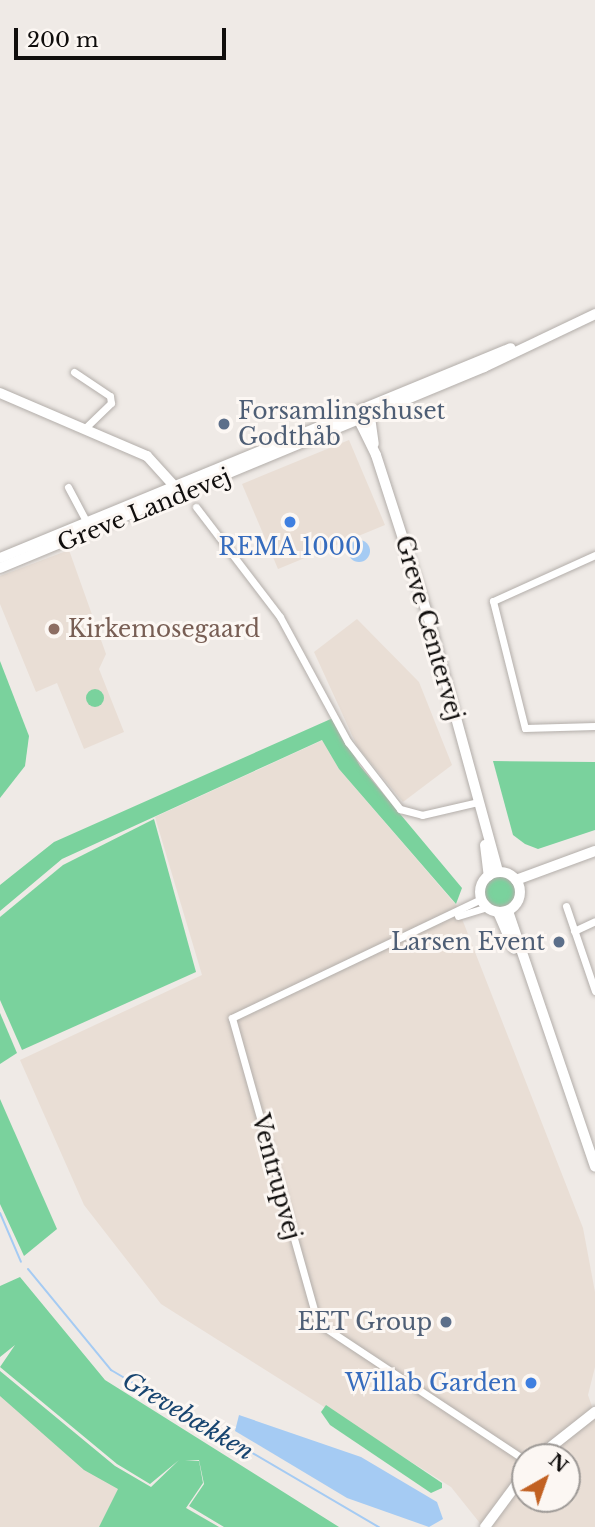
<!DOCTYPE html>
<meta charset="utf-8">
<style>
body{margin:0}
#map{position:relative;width:595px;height:1527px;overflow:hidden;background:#efeae6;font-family:"Libre Baskerville",serif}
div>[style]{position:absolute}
.built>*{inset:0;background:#e9ded5}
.green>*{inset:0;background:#7ad29d}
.round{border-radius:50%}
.water>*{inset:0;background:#a5cbf3}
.stream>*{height:2px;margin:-1px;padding:0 1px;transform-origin:1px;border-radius:1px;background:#a5cbf3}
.roads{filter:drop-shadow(0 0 2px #b3aeaa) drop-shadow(0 0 2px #b3aeaa)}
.street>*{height:7px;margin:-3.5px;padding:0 3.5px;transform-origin:3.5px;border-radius:3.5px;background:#fff}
.secondary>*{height:10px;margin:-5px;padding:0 5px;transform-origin:5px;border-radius:5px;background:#fff}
.secondary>.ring{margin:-5px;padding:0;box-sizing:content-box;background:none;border:10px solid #fff;border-radius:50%}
.dots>*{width:19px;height:19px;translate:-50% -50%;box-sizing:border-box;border:4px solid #fcf7f3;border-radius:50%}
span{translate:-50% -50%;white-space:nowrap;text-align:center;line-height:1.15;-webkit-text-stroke:6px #fcf7f3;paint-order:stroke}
.service-label{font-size:23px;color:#4e5e75}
.left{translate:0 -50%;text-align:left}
.right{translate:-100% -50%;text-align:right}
.street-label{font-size:23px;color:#100e0d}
.shop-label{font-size:23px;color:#366cbe}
.education-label{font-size:23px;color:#785e54}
.water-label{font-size:24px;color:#184570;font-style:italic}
.north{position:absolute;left:511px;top:1443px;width:70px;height:70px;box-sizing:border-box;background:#fcf7f3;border:2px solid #9e9a97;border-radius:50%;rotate:40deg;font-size:19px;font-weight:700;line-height:28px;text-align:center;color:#100e0d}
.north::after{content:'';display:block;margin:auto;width:24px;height:32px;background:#c26122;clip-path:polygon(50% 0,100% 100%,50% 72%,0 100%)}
.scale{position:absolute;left:14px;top:28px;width:212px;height:32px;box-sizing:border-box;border:4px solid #100e0d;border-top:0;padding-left:9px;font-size:21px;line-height:24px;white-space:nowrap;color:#100e0d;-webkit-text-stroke:5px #fcf7f3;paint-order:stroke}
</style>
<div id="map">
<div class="built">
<div style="clip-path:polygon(349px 440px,385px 525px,278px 569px,242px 484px)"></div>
<div style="clip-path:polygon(69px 550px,106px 654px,99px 669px,124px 732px,84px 749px,57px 683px,36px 692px,0 604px,0 576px)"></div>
<div style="clip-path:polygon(357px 619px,419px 682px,452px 765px,403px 802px,357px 746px,314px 652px)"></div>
<div style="clip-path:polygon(evenodd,323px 740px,339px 769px,457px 906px,583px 1228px,595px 1292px,595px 1367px,588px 1395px,595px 1415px,595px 1527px,483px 1527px,451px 1487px,161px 1304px,84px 1205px,20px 1060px,202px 975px,155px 817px,323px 740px,525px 1457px,567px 1457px,567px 1499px,525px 1499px,525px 1457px)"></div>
<div style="clip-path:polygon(0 1371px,115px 1466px,219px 1527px,0 1527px)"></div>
</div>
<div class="green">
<div style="clip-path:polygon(0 661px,29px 736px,25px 766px,0 798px)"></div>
<div class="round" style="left:86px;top:689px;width:18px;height:18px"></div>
<div style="clip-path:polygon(333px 718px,360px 766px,462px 888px,456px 904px,339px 769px,322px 740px,62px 859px,0 911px,0 885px,54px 842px)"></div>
<div style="clip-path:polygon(493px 761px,595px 762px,595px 830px,538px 849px,525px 844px,513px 835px)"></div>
<div style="clip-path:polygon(154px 819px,196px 972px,22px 1050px,0 1000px,0 917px,63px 865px)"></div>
<div class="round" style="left:483px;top:875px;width:36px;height:36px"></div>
<div style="clip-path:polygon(0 1013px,17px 1053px,0 1064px)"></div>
<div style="clip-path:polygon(0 1099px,57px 1229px,24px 1256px,0 1204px)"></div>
<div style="clip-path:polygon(20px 1277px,105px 1380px,339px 1527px,224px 1527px,189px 1506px,204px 1484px,199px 1460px,185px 1460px,199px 1461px,203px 1483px,186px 1508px,219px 1527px,99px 1527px,118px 1489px,84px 1470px,0 1396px,0 1371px,115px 1466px,151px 1487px,179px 1460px,150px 1484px,117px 1464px,0 1367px,15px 1345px,0 1357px,0 1286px)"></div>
<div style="clip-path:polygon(326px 1405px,442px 1483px,442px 1488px,431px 1493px,330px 1425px,321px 1412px)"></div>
</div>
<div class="water">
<div class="round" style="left:348px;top:540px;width:22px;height:22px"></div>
<div style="clip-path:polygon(239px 1415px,361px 1457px,437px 1502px,443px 1519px,429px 1527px,347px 1498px,235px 1431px)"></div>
</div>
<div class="stream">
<div style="left:0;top:1213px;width:53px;rotate:66.8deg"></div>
<div style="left:28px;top:1269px;width:131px;rotate:50.6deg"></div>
<div style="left:111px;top:1370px;width:311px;rotate:30.4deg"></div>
</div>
<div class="roads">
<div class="street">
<div style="left:74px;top:372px;width:43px;rotate:33.7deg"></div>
<div style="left:110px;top:396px;width:7px;rotate:82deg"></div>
<div style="left:111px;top:403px;width:36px;rotate:136deg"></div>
<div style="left:68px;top:487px;width:40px;rotate:62deg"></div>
<div style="left:196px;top:507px;width:138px;rotate:52.6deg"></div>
<div style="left:280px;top:617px;width:142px;rotate:61.5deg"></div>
<div style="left:348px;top:742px;width:85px;rotate:52.2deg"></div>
<div style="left:400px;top:809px;width:23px;rotate:15deg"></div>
<div style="left:422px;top:815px;width:57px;rotate:-13.1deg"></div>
<div style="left:595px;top:555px;width:112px;rotate:155.7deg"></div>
<div style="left:493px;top:601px;width:131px;rotate:75.9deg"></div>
<div style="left:525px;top:728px;width:70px;rotate:-1.6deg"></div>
<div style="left:481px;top:899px;width:276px;rotate:154.5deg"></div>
<div style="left:232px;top:1018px;width:317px;rotate:74.3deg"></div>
<div style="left:318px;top:1323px;width:248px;rotate:33.5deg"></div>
<div style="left:566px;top:906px;width:90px;rotate:71.2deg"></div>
<div style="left:458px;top:916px;width:30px;rotate:-17deg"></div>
<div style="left:574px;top:931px;width:23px;rotate:-25deg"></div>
</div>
<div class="secondary">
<div style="left:0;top:393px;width:160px;rotate:23.2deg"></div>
<div style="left:147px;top:456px;width:45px;rotate:47.7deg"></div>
<div style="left:369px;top:410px;width:34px;rotate:82deg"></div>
<div style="left:357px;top:416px;width:43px;rotate:64deg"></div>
<div style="left:376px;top:455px;width:172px;rotate:72.1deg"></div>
<div style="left:429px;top:619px;width:262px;rotate:74.7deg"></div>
<div style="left:0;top:558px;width:552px;rotate:-22.34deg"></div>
<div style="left:0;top:568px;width:524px;rotate:-22.55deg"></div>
<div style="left:484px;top:367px;width:123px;rotate:-25.5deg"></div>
<div style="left:485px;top:845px;width:31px;rotate:83deg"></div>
<div class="ring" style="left:480px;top:872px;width:30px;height:30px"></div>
<div style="left:516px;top:880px;width:84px;rotate:-20.2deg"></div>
<div style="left:508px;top:911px;width:270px;rotate:71.2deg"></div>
<div style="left:498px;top:912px;width:40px;rotate:66.6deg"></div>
<div style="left:538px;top:1457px;width:73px;rotate:-38.3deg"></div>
<div style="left:485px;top:1527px;width:67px;rotate:-53.5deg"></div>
</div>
</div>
<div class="dots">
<div style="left:224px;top:424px;background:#5c6f8a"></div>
<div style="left:290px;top:522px;background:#3f7fe0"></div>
<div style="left:54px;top:629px;background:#8d6e63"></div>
<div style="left:559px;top:942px;background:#5c6f8a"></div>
<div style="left:446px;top:1322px;background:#5c6f8a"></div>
<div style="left:531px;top:1383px;background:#3f7fe0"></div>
</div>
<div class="service-label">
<span class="left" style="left:238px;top:424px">Forsamlingshuset<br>Godthåb</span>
<span class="right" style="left:545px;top:942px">Larsen Event</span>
<span class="right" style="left:432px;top:1322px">EET Group</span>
</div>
<div class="street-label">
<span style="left:144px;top:510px;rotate:-22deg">Greve Landevej</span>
<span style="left:429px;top:628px;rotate:74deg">Greve Centervej</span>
<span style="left:276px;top:1177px;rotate:75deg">Ventrupvej</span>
</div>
<div class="shop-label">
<span style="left:290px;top:547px">REMA 1000</span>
<span class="right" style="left:517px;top:1383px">Willab Garden</span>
</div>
<div class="education-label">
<span class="left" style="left:68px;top:629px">Kirkemosegaard</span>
</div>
<div class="water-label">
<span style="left:188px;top:1416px;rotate:31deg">Grevebækken</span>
</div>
<div class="north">N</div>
<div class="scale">200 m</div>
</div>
